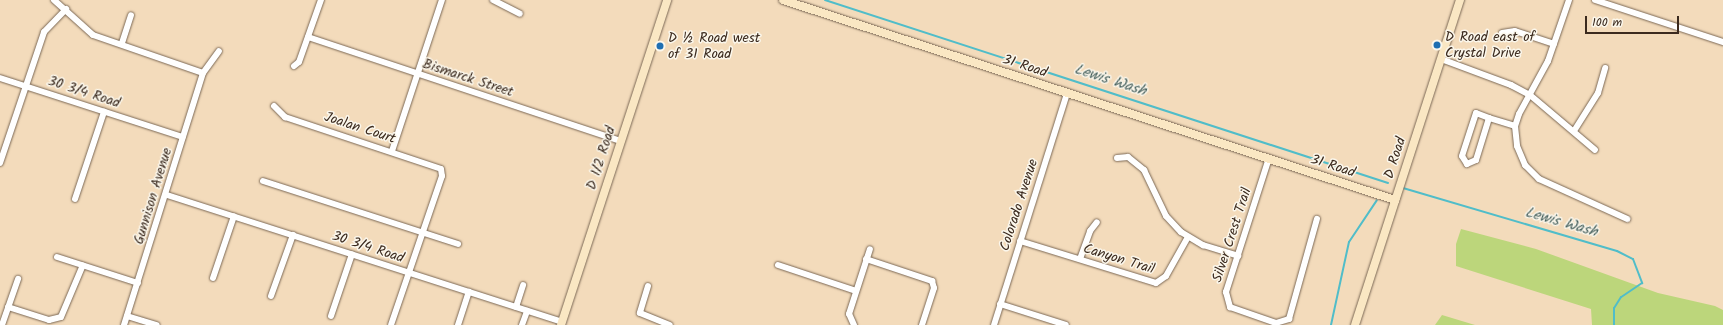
<!DOCTYPE html>
<meta charset="utf-8">
<style>
body{margin:0}
#map{position:relative;width:1723px;height:325px;overflow:hidden;background:#f3dbbb;font-family:Kalam,sans-serif}
div>[style]{position:absolute}
.green>*{inset:0;background:#bcd67b}
.stream>*{height:2px;margin:-1px;padding:0 1px;transform-origin:1px;border-radius:1px;background:#50bdc9}
.roads{filter:drop-shadow(0 0 1px #7b6855) drop-shadow(0 0 1px #7b6855)}
.street>*{height:6px;margin:-3px;padding:0 3px;transform-origin:3px;border-radius:3px;background:#fff}
.secondary>*{height:8px;margin:-4px;padding:0 4px;transform-origin:4px;border-radius:4px;background:#fae7c3}
.dots>*{width:11px;height:11px;translate:-50% -50%;box-sizing:border-box;border:2px solid #fbf7ec;border-radius:50%}
span{translate:-50% -50%;white-space:nowrap;text-align:center;line-height:1.15;-webkit-text-stroke:3px #fbf7ec;paint-order:stroke}
.poi-label{font-size:14px;color:#3b2a1e}
.left{translate:0 -50%;text-align:left}
.street-label{font-size:14px;color:#3b2a1e}
.water-label{font-size:15px;color:#425d5a;font-style:italic}
.scale{position:absolute;left:1585px;top:16px;width:94px;height:18px;box-sizing:border-box;border:2px solid #3b2a1e;border-top:0;padding-left:5px;font-size:12px;line-height:14px;white-space:nowrap;color:#3b2a1e;-webkit-text-stroke:3px #fbf7ec;paint-order:stroke}
</style>
<div id="map">
<div class="green">
<div style="clip-path:polygon(1461px 229px,1536px 249px,1658px 293px,1715px 306px,1723px 310px,1723px 325px,1592px 325px,1591px 309px,1456px 266px,1456px 244px)"></div>
<div style="clip-path:polygon(1442px 315px,1475px 325px,1435px 325px)"></div>
</div>
<div class="stream">
<div style="left:825px;top:0;width:592px;rotate:18.01deg"></div>
<div style="left:1403px;top:188px;width:223px;rotate:16.4deg"></div>
<div style="left:1617px;top:251px;width:18px;rotate:27deg"></div>
<div style="left:1633px;top:259px;width:26px;rotate:69deg"></div>
<div style="left:1642px;top:283px;width:25px;rotate:146deg"></div>
<div style="left:1621px;top:297px;width:13px;rotate:122deg"></div>
<div style="left:1614px;top:308px;width:17px;rotate:90deg"></div>
<div style="left:1331px;top:325px;width:85px;rotate:-77.8deg"></div>
<div style="left:1349px;top:242px;width:50px;rotate:-56.3deg"></div>
</div>
<div class="roads">
<div class="street">
<div style="left:54px;top:0;width:52px;rotate:41.9deg"></div>
<div style="left:93px;top:35px;width:116px;rotate:19.1deg"></div>
<div style="left:493px;top:0;width:30px;rotate:27deg"></div>
<div style="left:1569px;top:0;width:65px;rotate:109deg"></div>
<div style="left:1548px;top:61px;width:60px;rotate:118.7deg"></div>
<div style="left:1519px;top:114px;width:13px;rotate:108deg"></div>
<div style="left:1515px;top:126px;width:20px;rotate:84deg"></div>
<div style="left:1517px;top:146px;width:21px;rotate:67deg"></div>
<div style="left:1525px;top:165px;width:20px;rotate:45deg"></div>
<div style="left:1539px;top:179px;width:97px;rotate:24.4deg"></div>
<div style="left:1595px;top:0;width:135px;rotate:18.2deg"></div>
<div style="left:1502px;top:33px;width:13px;rotate:-9deg"></div>
<div style="left:1515px;top:31px;width:41px;rotate:18.4deg"></div>
<div style="left:308px;top:37px;width:329px;rotate:18.4deg"></div>
<div style="left:122px;top:43px;width:29px;rotate:-72deg"></div>
<div style="left:1441px;top:59px;width:75px;rotate:20.4deg"></div>
<div style="left:1511px;top:85px;width:21px;rotate:28deg"></div>
<div style="left:1530px;top:95px;width:85px;rotate:40.2deg"></div>
<div style="left:294px;top:66px;width:6px;rotate:-39deg"></div>
<div style="left:299px;top:62px;width:66px;rotate:-70.5deg"></div>
<div style="left:0;top:78px;width:192px;rotate:17.9deg"></div>
<div style="left:274px;top:106px;width:16px;rotate:45deg"></div>
<div style="left:285px;top:117px;width:164px;rotate:18.4deg"></div>
<div style="left:441px;top:169px;width:7px;rotate:82deg"></div>
<div style="left:442px;top:176px;width:157px;rotate:108.9deg"></div>
<div style="left:1489px;top:118px;width:44px;rotate:107.2deg"></div>
<div style="left:1476px;top:160px;width:10px;rotate:156deg"></div>
<div style="left:1467px;top:164px;width:9px;rotate:-122deg"></div>
<div style="left:1462px;top:156px;width:45px;rotate:-72deg"></div>
<div style="left:1476px;top:113px;width:14px;rotate:21deg"></div>
<div style="left:1489px;top:118px;width:27px;rotate:17deg"></div>
<div style="left:1574px;top:131px;width:45px;rotate:-57.7deg"></div>
<div style="left:1598px;top:93px;width:26px;rotate:-74deg"></div>
<div style="left:392px;top:151px;width:159px;rotate:-71.7deg"></div>
<div style="left:1117px;top:158px;width:11px;rotate:-5deg"></div>
<div style="left:1128px;top:157px;width:21px;rotate:39deg"></div>
<div style="left:1144px;top:170px;width:51px;rotate:64.4deg"></div>
<div style="left:1166px;top:216px;width:22px;rotate:47deg"></div>
<div style="left:1181px;top:232px;width:26px;rotate:31deg"></div>
<div style="left:1203px;top:245px;width:37px;rotate:17deg"></div>
<div style="left:1269px;top:158px;width:141px;rotate:107.8deg"></div>
<div style="left:1226px;top:292px;width:16px;rotate:75deg"></div>
<div style="left:1230px;top:307px;width:49px;rotate:19.2deg"></div>
<div style="left:1276px;top:323px;width:14px;rotate:-17deg"></div>
<div style="left:1289px;top:319px;width:104px;rotate:-74.4deg"></div>
<div style="left:0;top:163px;width:138px;rotate:-71.4deg"></div>
<div style="left:44px;top:32px;width:32px;rotate:-46deg"></div>
<div style="left:263px;top:181px;width:205px;rotate:17.9deg"></div>
<div style="left:167px;top:195px;width:415px;rotate:17.8deg"></div>
<div style="left:75px;top:199px;width:92px;rotate:-71.6deg"></div>
<div style="left:1020px;top:241px;width:142px;rotate:17.2deg"></div>
<div style="left:1156px;top:283px;width:12px;rotate:-35deg"></div>
<div style="left:1166px;top:276px;width:45px;rotate:-60.6deg"></div>
<div style="left:57px;top:257px;width:85px;rotate:17.8deg"></div>
<div style="left:866px;top:259px;width:70px;rotate:18.4deg"></div>
<div style="left:932px;top:281px;width:7px;rotate:74deg"></div>
<div style="left:934px;top:288px;width:39px;rotate:108deg"></div>
<div style="left:1080px;top:259px;width:30px;rotate:-70deg"></div>
<div style="left:1090px;top:231px;width:11px;rotate:-52deg"></div>
<div style="left:778px;top:265px;width:82px;rotate:18.4deg"></div>
<div style="left:213px;top:278px;width:65px;rotate:-71.3deg"></div>
<div style="left:648px;top:286px;width:28px;rotate:107deg"></div>
<div style="left:640px;top:313px;width:32px;rotate:22deg"></div>
<div style="left:271px;top:296px;width:65px;rotate:-70.2deg"></div>
<div style="left:1000px;top:304px;width:69px;rotate:17.7deg"></div>
<div style="left:8px;top:307px;width:43px;rotate:17.6deg"></div>
<div style="left:49px;top:320px;width:12px;rotate:-14deg"></div>
<div style="left:61px;top:317px;width:56px;rotate:-67.1deg"></div>
<div style="left:516px;top:307px;width:23px;rotate:-72deg"></div>
<div style="left:127px;top:316px;width:31px;rotate:17deg"></div>
<div style="left:331px;top:316px;width:65px;rotate:-71.3deg"></div>
<div style="left:2px;top:325px;width:49px;rotate:-70.8deg"></div>
<div style="left:124px;top:325px;width:264px;rotate:-72.6deg"></div>
<div style="left:203px;top:73px;width:27px;rotate:-54deg"></div>
<div style="left:458px;top:325px;width:35px;rotate:-72deg"></div>
<div style="left:522px;top:325px;width:15px;rotate:-70deg"></div>
<div style="left:854px;top:325px;width:12px;rotate:-114deg"></div>
<div style="left:849px;top:314px;width:68px;rotate:-72.1deg"></div>
<div style="left:994px;top:325px;width:243px;rotate:-72.5deg"></div>
</div>
<div class="secondary">
<div style="left:783px;top:0;width:644px;rotate:18.1deg"></div>
<div style="left:561px;top:325px;width:342px;rotate:-71.9deg"></div>
<div style="left:1355px;top:325px;width:342px;rotate:-72.1deg"></div>
</div>
</div>
<div class="dots">
<div style="left:1437px;top:45px;background:#1f6fb2"></div>
<div style="left:660px;top:46px;background:#1f6fb2"></div>
</div>
<div class="poi-label">
<span class="left" style="left:1445px;top:45px">D Road east of<br>Crystal Drive</span>
<span class="left" style="left:668px;top:46px">D ½ Road west<br>of 31 Road</span>
</div>
<div class="street-label">
<span style="left:1025px;top:66px;rotate:18deg">31 Road</span>
<span style="left:468px;top:78px;rotate:18deg">Bismarck Street</span>
<span style="left:84px;top:92px;rotate:18deg">30 3/4 Road</span>
<span style="left:360px;top:128px;rotate:18deg">Joalan Court</span>
<span style="left:601px;top:158px;rotate:-72deg">D 1/2 Road</span>
<span style="left:1395px;top:158px;rotate:-72deg">D Road</span>
<span style="left:1333px;top:166px;rotate:18deg">31 Road</span>
<span style="left:153px;top:196px;rotate:-73deg">Gunnison Avenue</span>
<span style="left:1019px;top:205px;rotate:-72deg">Colorado Avenue</span>
<span style="left:1232px;top:235px;rotate:-72deg">Silver Crest Trail</span>
<span style="left:368px;top:247px;rotate:18deg">30 3/4 Road</span>
<span style="left:1119px;top:259px;rotate:17deg">Canyon Trail</span>
</div>
<div class="water-label">
<span style="left:1110px;top:81px;rotate:18deg">Lewis Wash</span>
<span style="left:1561px;top:223px;rotate:16deg">Lewis Wash</span>
</div>
<div class="scale">100 m</div>
</div>
